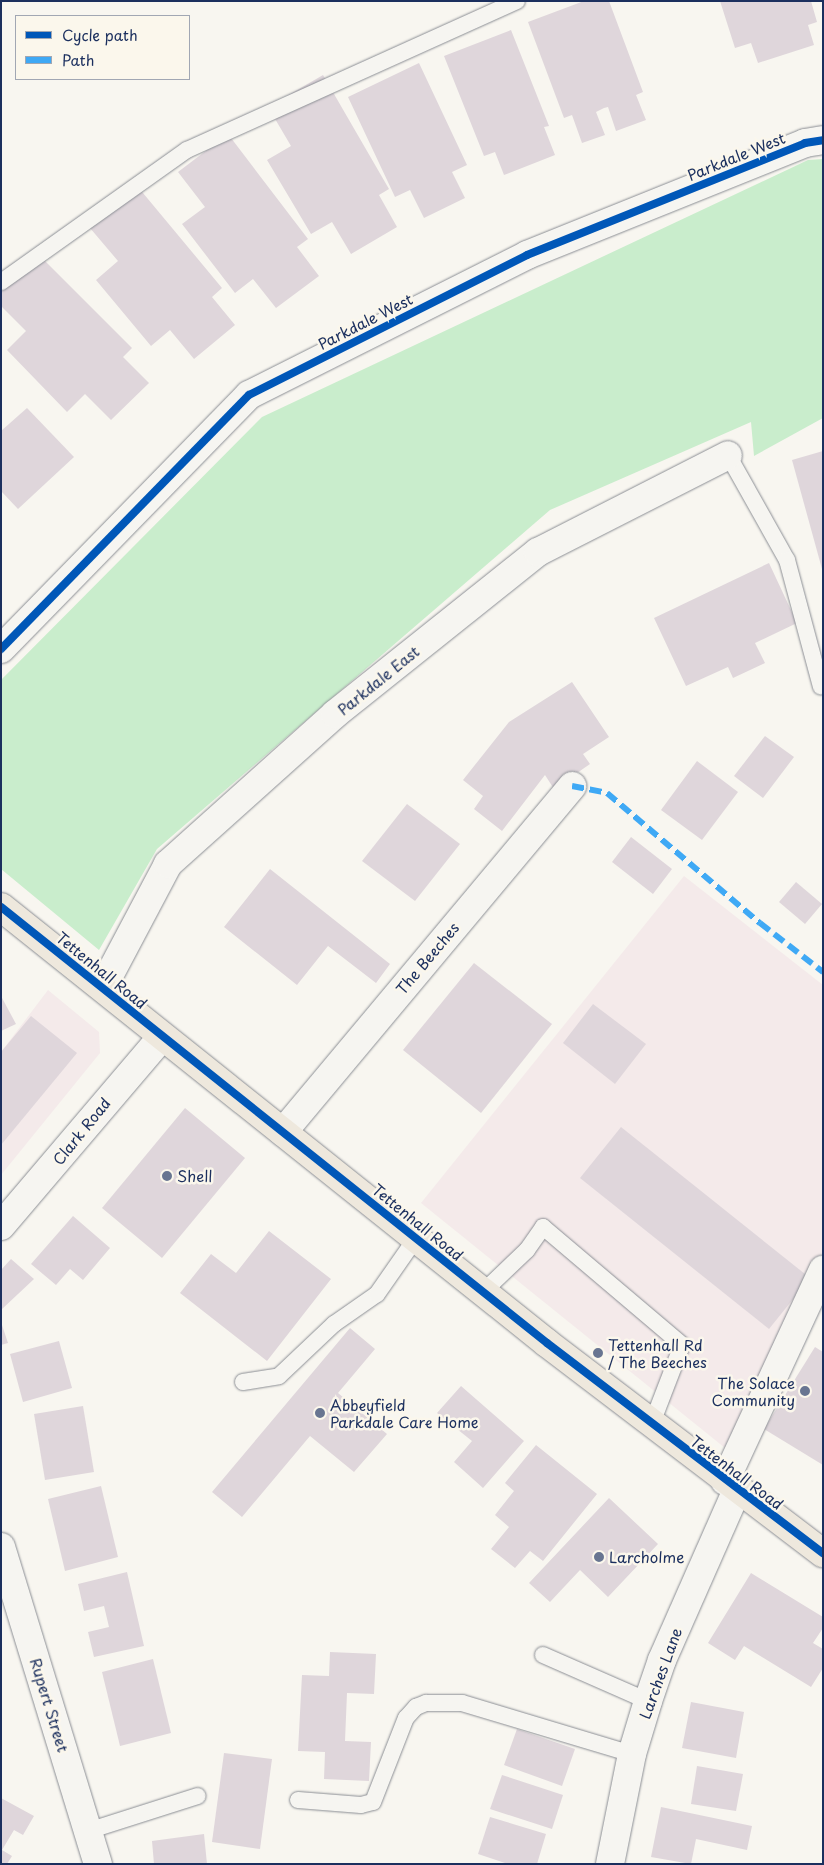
<!DOCTYPE html>
<style>
body{margin:0}
#map{position:relative;width:824px;height:1865px;overflow:hidden;background:#f8f6f0;font-family:"Playpen Sans",sans-serif}
div>[style]{position:absolute}
.built>*{inset:0;background:#f4eaea}
.green>*{inset:0;background:#c9edcc}
.building>*{inset:0;background:#dfd6db}
.roads{filter:drop-shadow(0 0 1px #8b8e94) drop-shadow(0 0 1px #8b8e94)}
.service>*{height:16px;margin:-8px;padding:0 8px;transform-origin:8px;border-radius:8px;background:#f6f5f1}
.minor>*{height:28px;margin:-14px;padding:0 14px;transform-origin:14px;border-radius:14px;background:#f6f5f1}
.trunk>*{height:28px;margin:-14px;padding:0 14px;transform-origin:14px;border-radius:14px;background:#eee8dd}
.quiet>*{height:6px;margin-top:-3px;transform-origin:0;background:repeating-linear-gradient(90deg,#3fa9f5 0 12px,transparent 0 18px)}
.cycleway>*{height:8px;margin:-4px;padding:0 4px;transform-origin:4px;border-radius:4px;background:#0057b8}
.dots>*{width:14px;height:14px;translate:-50% -50%;box-sizing:border-box;border:2px solid #fbf7ec;border-radius:50%}
span{translate:-50% -50%;white-space:nowrap;text-align:center;line-height:1.15;-webkit-text-stroke:5px #fbf7ec;paint-order:stroke}
.street-label{font-size:15px;color:#1b2f5e}
.poi-label{font-size:15px;color:#1b2f5e}
.left{translate:0 -50%;text-align:left}
.right{translate:-100% -50%;text-align:right}
.frame{position:absolute;inset:0;border:2px solid #1b2f5e;pointer-events:none}
.legend{position:absolute;left:15px;top:15px;width:175px;height:65px;box-sizing:border-box;background:#fbf7ec;border:1px solid #a1a7b3;margin:0;padding:6px 9px;list-style:none;font-size:15px;color:#1b2f5e}
.legend li{display:flex;align-items:center;gap:10px;height:25px}
.legend b{width:25px;border:1px solid #a1a7b3}
</style>
<div id="map">
<div class="built">
<div style="clip-path:polygon(684px 876px,823px 985px,823px 1250px,730px 1452px,421px 1203px)"></div>
<div style="clip-path:polygon(48px 990px,99px 1032px,100px 1053px,1px 1175px,1px 1052px)"></div>
</div>
<div class="green">
<div style="clip-path:polygon(823px 159px,823px 418px,754px 456px,751px 422px,550px 510px,157px 849px,99px 950px,1px 869px,1px 680px,262px 417px,808px 160px)"></div>
</div>
<div class="building">
<div style="clip-path:polygon(584px 1px,609px 1px,643px 92px,636px 95px,646px 120px,616px 131px,608px 107px,604px 108px,596px 112px,605px 135px,582px 143px,572px 115px,564px 118px,528px 22px)"></div>
<div style="clip-path:polygon(720px 1px,811px 1px,817px 22px,808px 25px,814px 45px,758px 63px,751px 43px,735px 48px)"></div>
<div style="clip-path:polygon(511px 30px,549px 126px,544px 127px,555px 155px,504px 175px,495px 152px,484px 156px,444px 56px)"></div>
<div style="clip-path:polygon(419px 63px,467px 165px,452px 172px,465px 198px,424px 218px,410px 190px,395px 197px,348px 97px)"></div>
<div style="clip-path:polygon(323px 75px,389px 189px,379px 195px,397px 227px,351px 254px,332px 222px,311px 234px,267px 160px,291px 146px,268px 107px)"></div>
<div style="clip-path:polygon(228px 134px,308px 239px,297px 247px,319px 276px,276px 308px,253px 279px,235px 293px,182px 224px,205px 207px,178px 172px)"></div>
<div style="clip-path:polygon(138px 187px,222px 288px,212px 297px,235px 325px,194px 359px,170px 330px,151px 346px,96px 280px,118px 261px,90px 228px)"></div>
<div style="clip-path:polygon(39px 255px,132px 348px,123px 357px,149px 383px,111px 420px,85px 394px,67px 412px,7px 350px,26px 331px,1px 306px,1px 292px)"></div>
<div style="clip-path:polygon(27px 408px,74px 457px,18px 509px,1px 491px,1px 431px)"></div>
<div style="clip-path:polygon(823px 451px,823px 569px,822px 569px,792px 460px)"></div>
<div style="clip-path:polygon(769px 563px,797px 623px,755px 643px,765px 663px,733px 678px,728px 667px,686px 686px,654px 618px)"></div>
<div style="clip-path:polygon(572px 682px,609px 737px,583px 754px,590px 764px,554px 789px,545px 775px,502px 831px,474px 809px,483px 796px,463px 780px,509px 722px)"></div>
<div style="clip-path:polygon(765px 736px,794px 757px,763px 798px,734px 776px)"></div>
<div style="clip-path:polygon(697px 761px,738px 792px,702px 840px,661px 810px)"></div>
<div style="clip-path:polygon(407px 804px,460px 844px,415px 901px,362px 861px)"></div>
<div style="clip-path:polygon(631px 837px,672px 869px,653px 894px,612px 862px)"></div>
<div style="clip-path:polygon(270px 869px,390px 964px,376px 983px,328px 946px,297px 985px,224px 927px)"></div>
<div style="clip-path:polygon(796px 882px,822px 904px,805px 924px,779px 902px)"></div>
<div style="clip-path:polygon(474px 963px,552px 1024px,481px 1113px,403px 1050px)"></div>
<div style="clip-path:polygon(1px 996px,16px 1024px,1px 1031px)"></div>
<div style="clip-path:polygon(593px 1004px,646px 1044px,615px 1084px,563px 1043px)"></div>
<div style="clip-path:polygon(31px 1016px,77px 1053px,1px 1145px,1px 1052px)"></div>
<div style="clip-path:polygon(185px 1108px,245px 1158px,162px 1258px,102px 1208px)"></div>
<div style="clip-path:polygon(621px 1127px,810px 1278px,769px 1329px,580px 1178px)"></div>
<div style="clip-path:polygon(73px 1216px,110px 1248px,83px 1280px,70px 1269px,56px 1285px,31px 1264px)"></div>
<div style="clip-path:polygon(269px 1231px,331px 1279px,267px 1361px,180px 1293px,211px 1254px,236px 1273px)"></div>
<div style="clip-path:polygon(11px 1259px,34px 1279px,1px 1310px,1px 1270px)"></div>
<div style="clip-path:polygon(1px 1322px,8px 1343px,1px 1345px)"></div>
<div style="clip-path:polygon(350px 1328px,375px 1349px,338px 1393px,387px 1434px,354px 1472px,310px 1436px,242px 1517px,212px 1492px)"></div>
<div style="clip-path:polygon(59px 1341px,72px 1388px,23px 1402px,10px 1354px)"></div>
<div style="clip-path:polygon(815px 1347px,823px 1352px,823px 1465px,764px 1429px)"></div>
<div style="clip-path:polygon(461px 1386px,524px 1441px,483px 1488px,454px 1462px,472px 1441px,437px 1413px)"></div>
<div style="clip-path:polygon(83px 1406px,94px 1472px,45px 1480px,34px 1414px)"></div>
<div style="clip-path:polygon(536px 1445px,597px 1494px,543px 1561px,530px 1551px,515px 1568px,491px 1549px,509px 1527px,495px 1515px,514px 1491px,505px 1483px)"></div>
<div style="clip-path:polygon(101px 1486px,118px 1557px,65px 1571px,48px 1499px)"></div>
<div style="clip-path:polygon(609px 1498px,658px 1544px,608px 1597px,580px 1570px,550px 1602px,529px 1583px)"></div>
<div style="clip-path:polygon(127px 1572px,144px 1646px,94px 1657px,88px 1632px,109px 1627px,104px 1606px,84px 1611px,78px 1584px)"></div>
<div style="clip-path:polygon(751px 1573px,823px 1617px,823px 1628px,813px 1643px,823px 1649px,823px 1668px,811px 1687px,744px 1646px,735px 1660px,708px 1643px)"></div>
<div style="clip-path:polygon(330px 1652px,376px 1654px,374px 1694px,347px 1693px,345px 1741px,371px 1742px,369px 1781px,324px 1779px,325px 1752px,298px 1751px,302px 1675px,329px 1676px)"></div>
<div style="clip-path:polygon(153px 1659px,171px 1733px,120px 1746px,102px 1672px)"></div>
<div style="clip-path:polygon(691px 1702px,744px 1712px,736px 1758px,682px 1748px)"></div>
<div style="clip-path:polygon(517px 1729px,575px 1749px,562px 1786px,504px 1765px)"></div>
<div style="clip-path:polygon(224px 1753px,272px 1759px,260px 1849px,212px 1842px)"></div>
<div style="clip-path:polygon(697px 1766px,743px 1774px,736px 1811px,691px 1804px)"></div>
<div style="clip-path:polygon(502px 1775px,563px 1795px,552px 1829px,490px 1809px)"></div>
<div style="clip-path:polygon(1px 1798px,34px 1816px,23px 1835px,14px 1830px,2px 1850px,12px 1856px,7px 1864px,1px 1864px)"></div>
<div style="clip-path:polygon(661px 1807px,752px 1826px,747px 1850px,696px 1839px,691px 1864px,651px 1857px)"></div>
<div style="clip-path:polygon(490px 1817px,546px 1834px,537px 1864px,508px 1864px,478px 1854px)"></div>
<div style="clip-path:polygon(204px 1834px,207px 1864px,154px 1864px,152px 1841px)"></div>
</div>
<div class="roads">
<div class="service">
<div style="left:1px;top:282px;width:228px;rotate:-35.4deg"></div>
<div style="left:187px;top:150px;width:362px;rotate:-24.3deg"></div>
<div style="left:728px;top:455px;width:120px;rotate:60.7deg"></div>
<div style="left:787px;top:560px;width:131px;rotate:75deg"></div>
<div style="left:483px;top:1292px;width:61px;rotate:-43.7deg"></div>
<div style="left:527px;top:1250px;width:28px;rotate:-55deg"></div>
<div style="left:543px;top:1227px;width:182px;rotate:40.3deg"></div>
<div style="left:682px;top:1345px;width:84px;rotate:111deg"></div>
<div style="left:243px;top:1382px;width:36px;rotate:-9deg"></div>
<div style="left:279px;top:1376px;width:76px;rotate:-43.4deg"></div>
<div style="left:334px;top:1324px;width:52px;rotate:-34.9deg"></div>
<div style="left:377px;top:1294px;width:68px;rotate:-55.1deg"></div>
<div style="left:543px;top:1655px;width:115px;rotate:23.7deg"></div>
<div style="left:298px;top:1800px;width:63px;rotate:4.5deg"></div>
<div style="left:361px;top:1805px;width:12px;rotate:-14deg"></div>
<div style="left:373px;top:1802px;width:90px;rotate:-68.6deg"></div>
<div style="left:406px;top:1718px;width:15px;rotate:-48deg"></div>
<div style="left:416px;top:1707px;width:11px;rotate:-22deg"></div>
<div style="left:426px;top:1703px;width:36px"></div>
<div style="left:462px;top:1703px;width:177px;rotate:16.7deg"></div>
<div style="left:88px;top:1831px;width:115px;rotate:-17.7deg"></div>
</div>
<div class="minor">
<div style="left:1px;top:649px;width:355px;rotate:-45.7deg"></div>
<div style="left:249px;top:395px;width:311px;rotate:-26.7deg"></div>
<div style="left:527px;top:255px;width:300px;rotate:-21.9deg"></div>
<div style="left:805px;top:143px;width:18px;rotate:-9deg"></div>
<div style="left:103px;top:987px;width:139px;rotate:-62.1deg"></div>
<div style="left:168px;top:864px;width:224px;rotate:-41.9deg"></div>
<div style="left:335px;top:714px;width:260px;rotate:-38.6deg"></div>
<div style="left:538px;top:552px;width:213px;rotate:-27deg"></div>
<div style="left:283px;top:1132px;width:451px;rotate:-50.1deg"></div>
<div style="left:1px;top:1226px;width:248px;rotate:-49.6deg"></div>
<div style="left:725px;top:1481px;width:233px;rotate:-65.1deg"></div>
<div style="left:1px;top:1547px;width:332px;rotate:73deg"></div>
<div style="left:610px;top:1864px;width:112px;rotate:-78.7deg"></div>
<div style="left:632px;top:1754px;width:55px;rotate:-73.2deg"></div>
<div style="left:648px;top:1701px;width:43px;rotate:-71.1deg"></div>
<div style="left:662px;top:1660px;width:186px;rotate:-66.2deg"></div>
</div>
<div class="trunk">
<div style="left:1px;top:907px;width:699px;rotate:38.61deg"></div>
<div style="left:547px;top:1343px;width:347px;rotate:37.3deg"></div>
</div>
</div>
<div class="quiet">
<div style="left:572px;top:786px;width:36px;rotate:11deg"></div>
<div style="left:607px;top:793px;width:201px;rotate:40.4deg"></div>
<div style="left:760px;top:923px;width:80px;rotate:37.9deg"></div>
</div>
<div class="cycleway">
<div style="left:1px;top:649px;width:355px;rotate:-45.7deg"></div>
<div style="left:249px;top:395px;width:311px;rotate:-26.7deg"></div>
<div style="left:527px;top:255px;width:300px;rotate:-21.9deg"></div>
<div style="left:805px;top:143px;width:18px;rotate:-9deg"></div>
<div style="left:1px;top:907px;width:699px;rotate:38.61deg"></div>
<div style="left:547px;top:1343px;width:347px;rotate:37.3deg"></div>
</div>
<div class="dots">
<div style="left:167px;top:1176px;background:#687591"></div>
<div style="left:598px;top:1353px;background:#687591"></div>
<div style="left:805px;top:1391px;background:#687591"></div>
<div style="left:320px;top:1413px;background:#687591"></div>
<div style="left:599px;top:1557px;background:#687591"></div>
</div>
<div class="street-label">
<span style="left:736px;top:156px;rotate:-22deg">Parkdale West</span>
<span style="left:365px;top:321px;rotate:-27deg">Parkdale West</span>
<span style="left:378px;top:680px;rotate:-39deg">Parkdale East</span>
<span style="left:427px;top:958px;rotate:-50deg">The Beeches</span>
<span style="left:102px;top:970px;rotate:39deg">Tettenhall Road</span>
<span style="left:81px;top:1131px;rotate:-51deg">Clark Road</span>
<span style="left:418px;top:1222px;rotate:39deg">Tettenhall Road</span>
<span style="left:737px;top:1472px;rotate:37deg">Tettenhall Road</span>
<span style="left:660px;top:1673px;rotate:-70deg">Larches Lane</span>
<span style="left:50px;top:1705px;rotate:73deg">Rupert Street</span>
</div>
<div class="poi-label">
<span class="left" style="left:177px;top:1176px">Shell</span>
<span class="left" style="left:608px;top:1353px">Tettenhall Rd<br>/ The Beeches</span>
<span class="right" style="left:795px;top:1391px">The Solace<br>Community</span>
<span class="left" style="left:330px;top:1413px">Abbeyfield<br>Parkdale Care Home</span>
<span class="left" style="left:609px;top:1557px">Larcholme</span>
</div>
<div class="frame"></div>
<ul class="legend">
<li><b style="height:6px;background:#0057b8"></b>Cycle path</li>
<li><b style="height:6px;background:#3fa9f5"></b>Path</li>
</ul>
</div>
